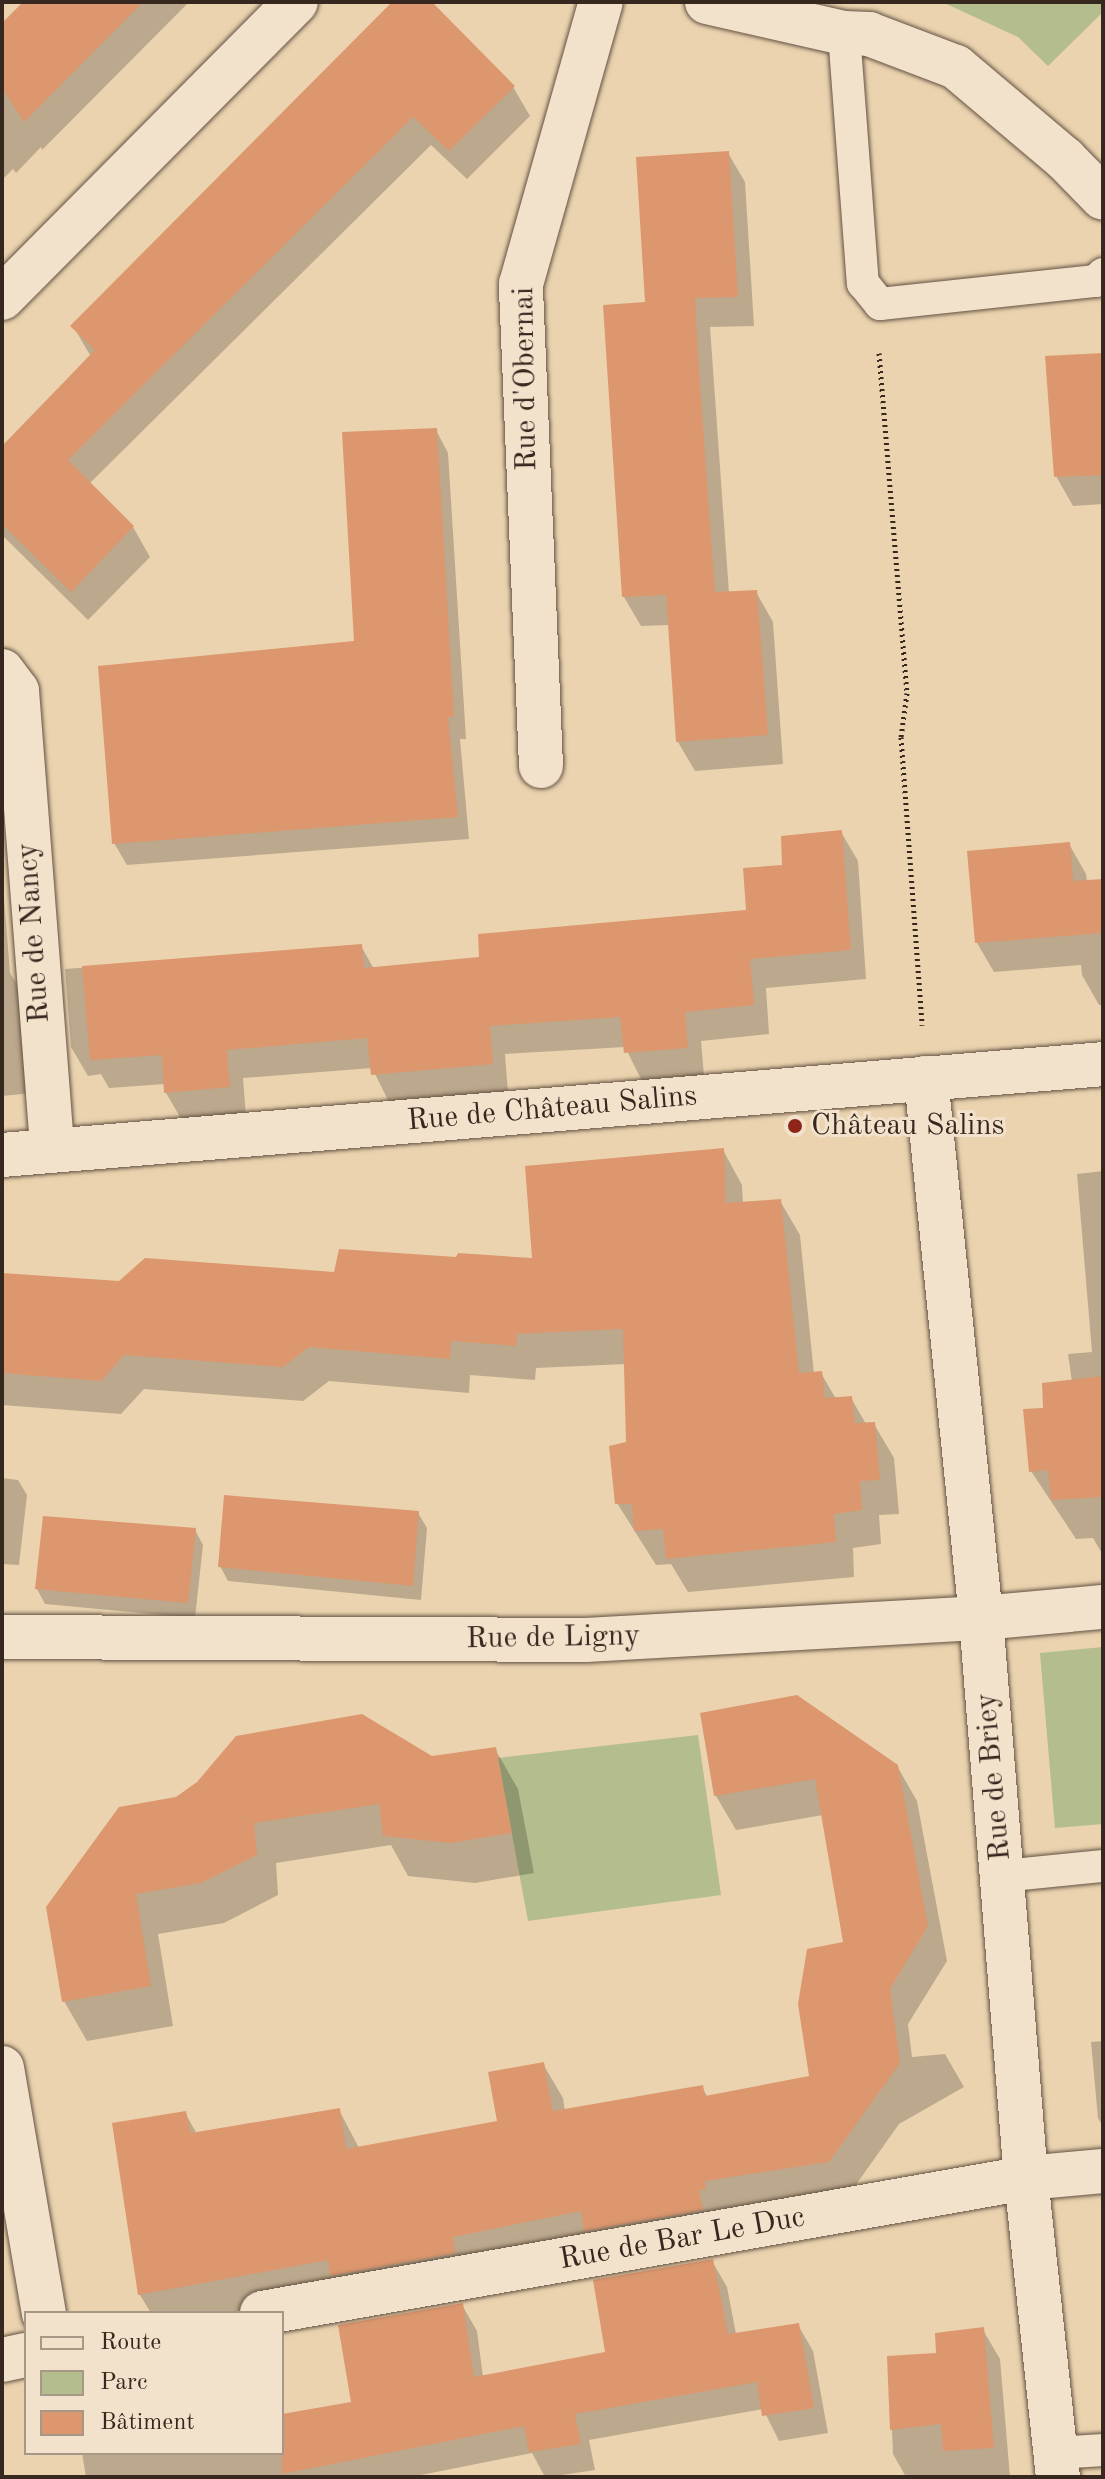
<!DOCTYPE html>
<meta charset="utf-8">
<style>
body{margin:0}
#map{position:relative;width:1105px;height:2479px;overflow:hidden;background:#ebd3af;font-family:"Old Standard TT",serif}
div>[style]{position:absolute}
.green>*{inset:0;background:#b3bd8e}
.shadow>*{inset:0;background:#0003}
.building>*{inset:0;background:#dc976e}
.path>*{height:5px;margin-top:-2.5px;transform-origin:0;background:repeating-linear-gradient(90deg,#36271f 0 2px,transparent 0 6px)}
.roads{filter:drop-shadow(0 0 2px #635243) drop-shadow(0 0 2px #635243)}
.service>*{height:32px;margin:-16px;padding:0 16px;transform-origin:16px;border-radius:16px;background:#f2e2cb}
.minor>*{height:44px;margin:-22px;padding:0 22px;transform-origin:22px;border-radius:22px;background:#f2e2cb}
.dots>*{width:22px;height:22px;translate:-50% -50%;box-sizing:border-box;border:4px solid #f2e2cb;border-radius:50%}
span{translate:-50% -50%;white-space:nowrap;text-align:center;line-height:1.15;-webkit-text-stroke:6px #f2e2cb;paint-order:stroke}
.street-label{font-size:30px;color:#36271f}
.poi-label{font-size:30px;color:#36271f}
.left{translate:0 -50%;text-align:left}
.frame{position:absolute;inset:0;border:4px solid #36271f;pointer-events:none}
.legend{position:absolute;left:24px;top:2311px;width:260px;height:144px;box-sizing:border-box;background:#f2e2cb;border:2px solid #a79786;margin:0;padding:10px 14px;list-style:none;font-size:24px;color:#36271f}
.legend li{display:flex;align-items:center;gap:16px;height:40px}
.legend b{width:40px;border:2px solid #a79786}
</style>
<div id="map">
<div class="green">
<div style="clip-path:polygon(942px 2px,1103px 2px,1103px 12px,1048px 66px,1018px 37px)"></div>
<div style="clip-path:polygon(1103px 1647px,1103px 1824px,1055px 1828px,1040px 1653px)"></div>
<div style="clip-path:polygon(698px 1735px,721px 1895px,528px 1921px,498px 1758px)"></div>
</div>
<div class="shadow">
<div style="clip-path:polygon(26px 2px,189px 2px,42px 150px,41px 147px,16px 173px,13px 169px,2px 180px,2px 26px)"></div>
<div style="clip-path:polygon(395px 2px,429px 2px,513px 87px,530px 116px,467px 179px,431px 145px,89px 484px,133px 527px,150px 557px,88px 620px,2px 535px,2px 449px,90px 355px,73px 326px)"></div>
<div style="clip-path:polygon(728px 153px,745px 182px,754px 326px,710px 327px,729px 593px,756px 592px,773px 622px,783px 764px,695px 771px,678px 742px,670px 625px,641px 626px,624px 597px,647px 304px)"></div>
<div style="clip-path:polygon(1103px 355px,1103px 504px,1073px 506px,1056px 476px)"></div>
<div style="clip-path:polygon(436px 430px,448px 453px,466px 739px,460px 739px,469px 839px,127px 865px,114px 843px,356px 643px)"></div>
<div style="clip-path:polygon(841px 832px,858px 861px,866px 979px,766px 988px,769px 1034px,701px 1041px,704px 1076px,642px 1081px,625px 1047px,505px 1054px,508px 1093px,390px 1104px,372px 1068px,243px 1078px,246px 1116px,183px 1122px,166px 1093px,165px 1084px,109px 1088px,101px 1074px,88px 1076px,71px 1047px,65px 969px,361px 946px,374px 969px,482px 959px,749px 912px,785px 866px)"></div>
<div style="clip-path:polygon(1069px 844px,1086px 874px,1087px 882px,1103px 881px,1103px 1005px,1099px 1005px,1082px 975px,1081px 965px,994px 972px,977px 943px)"></div>
<div style="clip-path:polygon(2px 872px,10px 973px,36px 1014px,42px 1092px,2px 1096px)"></div>
<div style="clip-path:polygon(723px 1150px,742px 1185px,743px 1204px,780px 1201px,800px 1235px,814px 1374px,821px 1373px,836px 1399px,851px 1398px,866px 1424px,874px 1424px,894px 1458px,899px 1514px,879px 1515px,881px 1544px,853px 1548px,854px 1577px,688px 1592px,671px 1564px,656px 1565px,617px 1503px,628px 1444px,626px 1364px,536px 1368px,535px 1380px,470px 1375px,469px 1393px,329px 1381px,303px 1401px,144px 1389px,121px 1414px,2px 1405px,2px 1275px,120px 1283px,336px 1274px,458px 1259px,535px 1260px)"></div>
<div style="clip-path:polygon(1103px 1171px,1103px 1555px,1093px 1538px,1076px 1539px,1031px 1471px,1045px 1410px,1072px 1382px,1068px 1354px,1092px 1352px,1077px 1174px)"></div>
<div style="clip-path:polygon(2px 1478px,18px 1480px,27px 1495px,19px 1565px,2px 1564px)"></div>
<div style="clip-path:polygon(418px 1513px,427px 1528px,421px 1600px,228px 1581px,220px 1566px)"></div>
<div style="clip-path:polygon(195px 1530px,203px 1545px,195px 1618px,45px 1604px,37px 1589px)"></div>
<div style="clip-path:polygon(703px 1715px,897px 1766px,917px 1801px,947px 1961px,908px 2024px,912px 2057px,945px 2054px,964px 2087px,899px 2124px,848px 2196px,246px 2313px,151px 2313px,140px 2295px,115px 2125px,185px 2113px,197px 2134px,339px 2110px,359px 2148px,499px 2123px,543px 2064px,563px 2098px,565px 2111px,702px 2087px,708px 2098px,811px 2078px,845px 1944px,823px 1815px,736px 1830px,716px 1796px)"></div>
<div style="clip-path:polygon(495px 1749px,518px 1789px,534px 1873px,475px 1883px,408px 1876px,391px 1845px,276px 1863px,278px 1895px,224px 1923px,158px 1934px,173px 2026px,87px 2041px,64px 2001px,176px 1799px)"></div>
<div style="clip-path:polygon(1103px 2041px,1103px 2127px,1098px 2118px,1091px 2042px)"></div>
<div style="clip-path:polygon(712px 2261px,727px 2287px,736px 2334px,798px 2325px,813px 2351px,828px 2433px,779px 2441px,763px 2409px,589px 2440px,595px 2470px,549px 2477px,545px 2477px,532px 2453px,411px 2477px,86px 2477px,82px 2453px,282px 2453px,282px 2416px,353px 2403px,462px 2305px,477px 2331px,483px 2377px,607px 2353px)"></div>
<div style="clip-path:polygon(983px 2330px,1000px 2359px,1010px 2477px,906px 2477px,893px 2454px,889px 2358px,938px 2354px)"></div>
</div>
<div class="building">
<div style="clip-path:polygon(23px 2px,143px 2px,24px 122px,2px 88px,2px 23px)"></div>
<div style="clip-path:polygon(392px 2px,432px 2px,515px 86px,449px 151px,413px 117px,68px 460px,134px 526px,71px 592px,2px 524px,2px 446px,95px 350px,70px 326px)"></div>
<div style="clip-path:polygon(729px 151px,738px 297px,695px 298px,699px 371px,715px 592px,757px 590px,768px 735px,676px 742px,666px 595px,622px 597px,603px 305px,645px 302px,636px 157px)"></div>
<div style="clip-path:polygon(1103px 353px,1103px 475px,1054px 477px,1045px 356px)"></div>
<div style="clip-path:polygon(437px 428px,454px 717px,448px 717px,458px 817px,112px 844px,98px 666px,354px 641px,342px 432px)"></div>
<div style="clip-path:polygon(842px 830px,851px 950px,750px 959px,754px 1005px,685px 1012px,688px 1048px,624px 1053px,620px 1017px,490px 1026px,493px 1064px,371px 1075px,367px 1038px,227px 1050px,230px 1087px,164px 1093px,162px 1055px,90px 1060px,82px 966px,362px 944px,364px 968px,479px 957px,478px 934px,746px 910px,743px 868px,782px 865px,781px 836px)"></div>
<div style="clip-path:polygon(1070px 842px,1073px 881px,1103px 879px,1103px 933px,975px 943px,967px 851px)"></div>
<div style="clip-path:polygon(724px 1148px,726px 1203px,781px 1199px,799px 1373px,822px 1371px,825px 1398px,852px 1396px,855px 1423px,875px 1422px,880px 1480px,860px 1481px,862px 1510px,834px 1514px,836px 1542px,666px 1559px,663px 1529px,634px 1531px,632px 1504px,615px 1504px,609px 1446px,626px 1442px,623px 1329px,517px 1334px,516px 1346px,451px 1341px,450px 1359px,309px 1347px,283px 1367px,124px 1355px,101px 1381px,2px 1373px,2px 1273px,119px 1281px,145px 1258px,334px 1272px,339px 1249px,456px 1257px,458px 1253px,532px 1258px,525px 1166px)"></div>
<div style="clip-path:polygon(1103px 1376px,1103px 1497px,1051px 1500px,1048px 1470px,1029px 1472px,1023px 1409px,1043px 1408px,1042px 1383px)"></div>
<div style="clip-path:polygon(224px 1495px,419px 1511px,413px 1586px,218px 1567px)"></div>
<div style="clip-path:polygon(43px 1516px,196px 1528px,188px 1603px,35px 1589px)"></div>
<div style="clip-path:polygon(797px 1695px,898px 1765px,928px 1926px,890px 1989px,900px 2063px,829px 2162px,705px 2181px,706px 2189px,699px 2191px,703px 2210px,584px 2231px,581px 2211px,453px 2237px,455px 2253px,330px 2276px,328px 2260px,138px 2295px,112px 2123px,186px 2111px,191px 2133px,340px 2108px,346px 2149px,497px 2121px,488px 2072px,544px 2062px,553px 2111px,703px 2085px,705px 2096px,809px 2076px,798px 2004px,807px 1949px,843px 1942px,815px 1779px,714px 1796px,700px 1713px)"></div>
<div style="clip-path:polygon(362px 1714px,432px 1756px,496px 1747px,512px 1833px,451px 1843px,383px 1836px,379px 1804px,254px 1823px,257px 1855px,201px 1883px,136px 1894px,151px 1986px,62px 2002px,46px 1907px,119px 1807px,176px 1797px,197px 1782px,236px 1736px)"></div>
<div style="clip-path:polygon(713px 2259px,728px 2334px,799px 2323px,814px 2408px,762px 2416px,757px 2382px,575px 2414px,581px 2444px,529px 2452px,524px 2426px,282px 2474px,282px 2414px,351px 2402px,338px 2325px,463px 2303px,474px 2377px,605px 2352px,593px 2280px)"></div>
<div style="clip-path:polygon(984px 2327px,994px 2448px,943px 2451px,941px 2424px,890px 2430px,887px 2356px,936px 2353px,935px 2333px)"></div>
</div>
<div class="path">
<div style="left:879px;top:353px;width:341px;rotate:85.3deg"></div>
<div style="left:907px;top:693px;width:44px;rotate:97.8deg"></div>
<div style="left:901px;top:737px;width:289px;rotate:85.8deg"></div>
</div>
<div class="roads">
<div class="service">
<div style="left:844px;top:33px;width:251px;rotate:85.7deg"></div>
<div style="left:863px;top:283px;width:27px;rotate:51deg"></div>
<div style="left:880px;top:304px;width:217px;rotate:-6.1deg"></div>
<div style="left:1096px;top:281px;width:10px;rotate:-45deg"></div>
<div style="left:1002px;top:1876px;width:101px;rotate:-5.7deg"></div>
<div style="left:1056px;top:2453px;width:47px;rotate:-3.7deg"></div>
</div>
<div class="minor">
<div style="left:707px;top:2px;width:140px;rotate:12.8deg"></div>
<div style="left:844px;top:33px;width:25px;rotate:2deg"></div>
<div style="left:869px;top:34px;width:93px;rotate:20.8deg"></div>
<div style="left:956px;top:67px;width:143px;rotate:40.2deg"></div>
<div style="left:1065px;top:159px;width:54px;rotate:45.7deg"></div>
<div style="left:2px;top:298px;width:417px;rotate:-45.2deg"></div>
<div style="left:2px;top:671px;width:25px;rotate:53deg"></div>
<div style="left:17px;top:691px;width:461px;rotate:85.6deg"></div>
<div style="left:541px;top:766px;width:482px;rotate:-92.4deg"></div>
<div style="left:521px;top:284px;width:293px;rotate:-74.2deg"></div>
<div style="left:926px;top:1078px;width:543px;rotate:84.18deg"></div>
<div style="left:981px;top:1618px;width:562px;rotate:85.41deg"></div>
<div style="left:1026px;top:2178px;width:301px;rotate:83.9deg"></div>
<div style="left:2px;top:1155px;width:1105px;rotate:-4.72deg"></div>
<div style="left:2px;top:1637px;width:584px;rotate:0.29deg"></div>
<div style="left:586px;top:1640px;width:396px;rotate:-3.2deg"></div>
<div style="left:981px;top:1618px;width:122px;rotate:-5.2deg"></div>
<div style="left:2px;top:2068px;width:249px;rotate:80.3deg"></div>
<div style="left:262px;top:2313px;width:776px;rotate:-10.02deg"></div>
<div style="left:1026px;top:2178px;width:77px;rotate:-5.2deg"></div>
<div style="left:2px;top:2360px;width:25px;rotate:-12deg"></div>
</div>
</div>
<div class="dots">
<div style="left:795px;top:1126px;background:#8f2418"></div>
</div>
<div class="street-label">
<span style="left:526px;top:379px;rotate:-91deg">Rue d'Obernai</span>
<span style="left:34px;top:933px;rotate:-94deg">Rue de Nancy</span>
<span style="left:552px;top:1109px;rotate:-5deg">Rue de Château Salins</span>
<span style="left:553px;top:1638px;rotate:-1deg">Rue de Ligny</span>
<span style="left:994px;top:1777px;rotate:-95deg">Rue de Briey</span>
<span style="left:682px;top:2239px;rotate:-10deg">Rue de Bar Le Duc</span>
</div>
<div class="poi-label">
<span class="left" style="left:811px;top:1126px">Château Salins</span>
</div>
<div class="frame"></div>
<ul class="legend">
<li><b style="height:10px;background:#f2e2cb"></b>Route</li>
<li><b style="height:22px;background:#b3bd8e"></b>Parc</li>
<li><b style="height:22px;background:#dc976e"></b>Bâtiment</li>
</ul>
</div>
